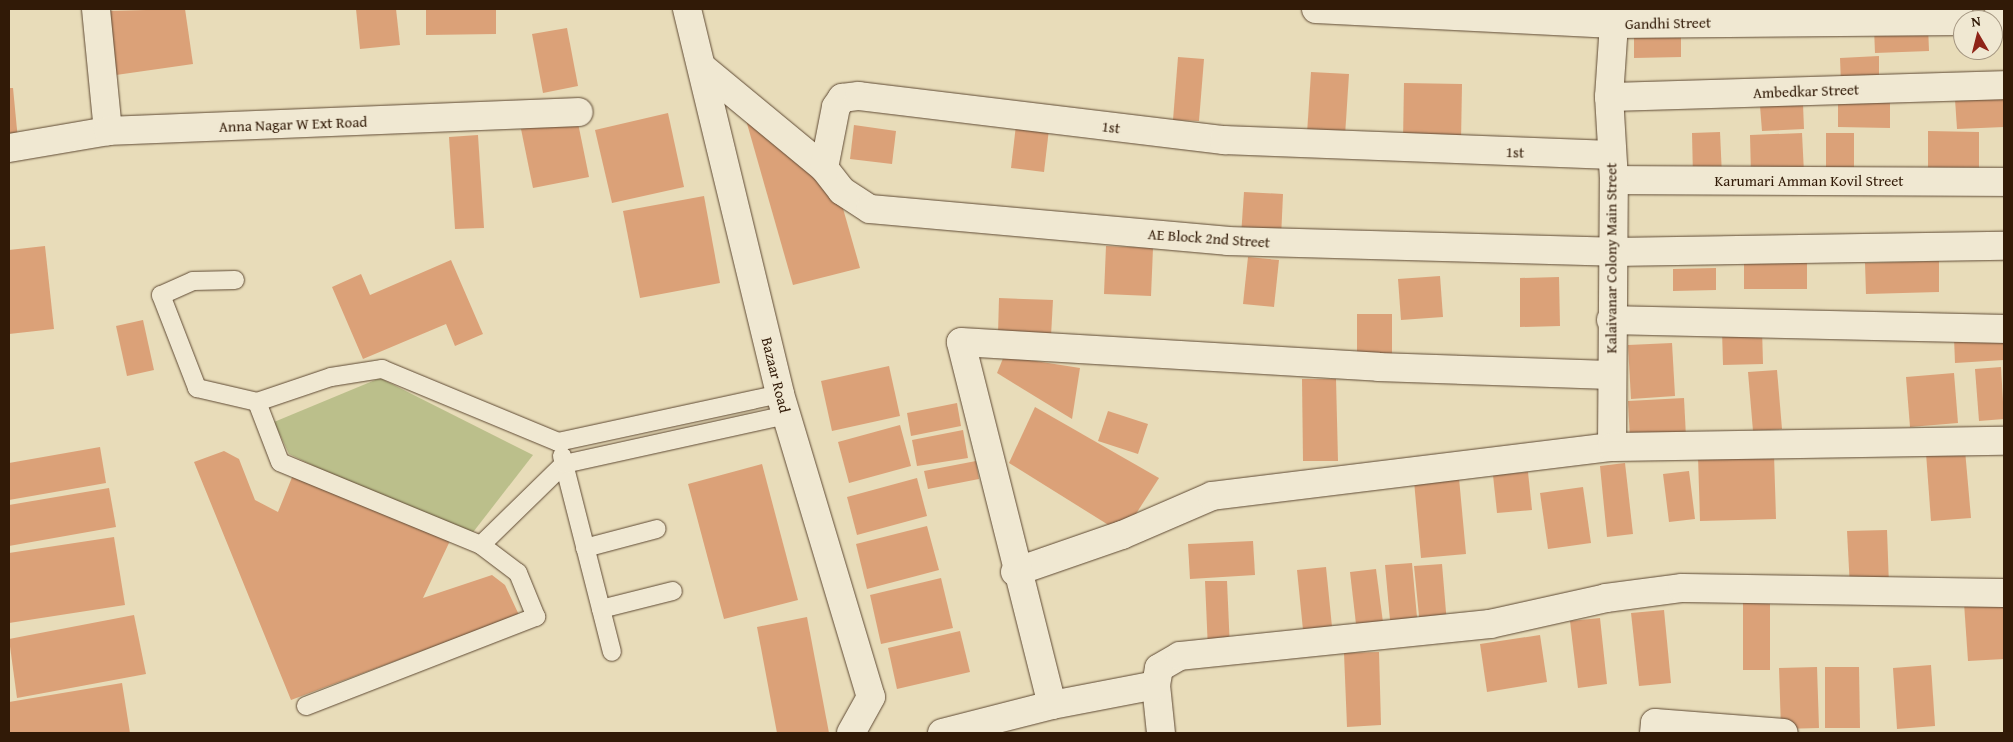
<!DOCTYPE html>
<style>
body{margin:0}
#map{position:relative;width:2013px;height:742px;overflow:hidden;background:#e8dcb9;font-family:"Gentium Book Plus",serif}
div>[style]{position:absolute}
.green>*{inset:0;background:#bbbf8b}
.building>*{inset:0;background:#dba178}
.roads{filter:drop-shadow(0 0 1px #5f4a34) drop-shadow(0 0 1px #5f4a34)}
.lane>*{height:18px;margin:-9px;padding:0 9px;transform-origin:9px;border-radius:9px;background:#f0e8d2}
.street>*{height:28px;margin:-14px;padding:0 14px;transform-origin:14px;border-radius:14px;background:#f0e8d2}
.secondary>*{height:28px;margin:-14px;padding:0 14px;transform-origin:14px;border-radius:14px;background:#f0e8d2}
span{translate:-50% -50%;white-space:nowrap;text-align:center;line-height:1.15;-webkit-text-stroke:4px #f0e8d2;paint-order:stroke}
.street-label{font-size:15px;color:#311a07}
.frame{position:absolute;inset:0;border:10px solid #311a07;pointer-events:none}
.north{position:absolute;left:1953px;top:10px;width:50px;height:50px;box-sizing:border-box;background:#f0e8d2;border:1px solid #a49681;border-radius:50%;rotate:352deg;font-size:14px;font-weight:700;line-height:20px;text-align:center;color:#311a07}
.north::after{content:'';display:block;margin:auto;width:18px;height:22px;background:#8f2418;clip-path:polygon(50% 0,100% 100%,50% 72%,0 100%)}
</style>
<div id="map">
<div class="green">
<div style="clip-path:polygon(380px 378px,533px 455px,467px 540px,289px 454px,274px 422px)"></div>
</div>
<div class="building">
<div style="clip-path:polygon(185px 9px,193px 64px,116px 75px,107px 11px)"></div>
<div style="clip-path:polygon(356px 9px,396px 9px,400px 45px,360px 49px)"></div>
<div style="clip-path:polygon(426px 9px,496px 9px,496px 34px,426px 35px)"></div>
<div style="clip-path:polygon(1928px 25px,1929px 51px,1875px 53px,1874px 28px)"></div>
<div style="clip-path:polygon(1681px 26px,1681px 57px,1634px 58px,1634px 27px)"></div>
<div style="clip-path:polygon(567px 28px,578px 86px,543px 93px,532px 34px)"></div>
<div style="clip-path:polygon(1879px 56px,1879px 82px,1841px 84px,1840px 58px)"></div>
<div style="clip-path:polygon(1178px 57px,1204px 59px,1199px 121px,1173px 120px)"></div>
<div style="clip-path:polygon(1311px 72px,1349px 74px,1345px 136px,1307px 134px)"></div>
<div style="clip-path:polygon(1404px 83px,1462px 84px,1461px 142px,1403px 141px)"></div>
<div style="clip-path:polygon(9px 88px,13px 88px,18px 140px,9px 141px)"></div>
<div style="clip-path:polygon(2004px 96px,2004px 127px,1957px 129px,1955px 99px)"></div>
<div style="clip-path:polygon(1838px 97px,1890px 99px,1890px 128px,1838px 127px)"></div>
<div style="clip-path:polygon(1803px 104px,1804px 129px,1762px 131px,1760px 106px)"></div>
<div style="clip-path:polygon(668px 113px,684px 187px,612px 203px,595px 130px)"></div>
<div style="clip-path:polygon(577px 118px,589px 177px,533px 188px,521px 129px)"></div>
<div style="clip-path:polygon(746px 120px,838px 191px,860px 268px,793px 285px)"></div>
<div style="clip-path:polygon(854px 125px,896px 131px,892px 164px,850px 159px)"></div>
<div style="clip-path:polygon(1016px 125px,1049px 129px,1044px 172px,1011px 168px)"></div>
<div style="clip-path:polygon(1928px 131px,1979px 132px,1979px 173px,1928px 173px)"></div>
<div style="clip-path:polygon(1720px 132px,1722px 176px,1693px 177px,1692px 133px)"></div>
<div style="clip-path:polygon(1802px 133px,1804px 173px,1751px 175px,1750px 135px)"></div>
<div style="clip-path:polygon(1826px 133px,1854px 133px,1854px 173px,1826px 173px)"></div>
<div style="clip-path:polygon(478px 135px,484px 228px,455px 229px,449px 137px)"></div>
<div style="clip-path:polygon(1244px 192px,1283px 194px,1281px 238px,1241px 236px)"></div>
<div style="clip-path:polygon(704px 196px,720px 283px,640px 298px,623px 211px)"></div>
<div style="clip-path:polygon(45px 246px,54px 329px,9px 334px,9px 250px)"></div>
<div style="clip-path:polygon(1106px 246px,1153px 248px,1151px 296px,1104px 294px)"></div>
<div style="clip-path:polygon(1248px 257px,1279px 260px,1274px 307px,1243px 304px)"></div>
<div style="clip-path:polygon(451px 260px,483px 334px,455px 346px,446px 324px,363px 359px,332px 287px,361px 274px,370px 295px)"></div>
<div style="clip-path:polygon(1807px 260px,1807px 289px,1744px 289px,1744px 261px)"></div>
<div style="clip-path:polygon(1939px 261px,1939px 292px,1866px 294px,1865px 263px)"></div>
<div style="clip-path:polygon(1716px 268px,1716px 290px,1673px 291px,1673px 269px)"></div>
<div style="clip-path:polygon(1440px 276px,1443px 317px,1401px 320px,1398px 279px)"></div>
<div style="clip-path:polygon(1559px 277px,1560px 326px,1520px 327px,1520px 278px)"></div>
<div style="clip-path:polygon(999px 298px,1053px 300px,1051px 336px,998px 334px)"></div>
<div style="clip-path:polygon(1357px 314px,1392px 314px,1392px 363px,1357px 363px)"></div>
<div style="clip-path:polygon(143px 320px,154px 370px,127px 376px,116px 326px)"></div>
<div style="clip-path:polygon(1762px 328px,1763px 364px,1723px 365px,1722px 330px)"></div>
<div style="clip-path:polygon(2004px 335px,2004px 360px,1955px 363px,1954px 338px)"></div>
<div style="clip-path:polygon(1672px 343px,1675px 396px,1631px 399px,1628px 345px)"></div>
<div style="clip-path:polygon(1004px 356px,1080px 368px,1072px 419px,997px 373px)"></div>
<div style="clip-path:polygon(889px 366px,900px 416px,832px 431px,821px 381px)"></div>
<div style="clip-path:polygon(2001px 367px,2004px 419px,1979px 421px,1975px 369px)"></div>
<div style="clip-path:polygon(1777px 370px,1782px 429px,1753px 431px,1748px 372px)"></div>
<div style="clip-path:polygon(1954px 373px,1958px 423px,1910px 427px,1906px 377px)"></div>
<div style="clip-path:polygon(1302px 379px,1336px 379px,1338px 461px,1303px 461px)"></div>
<div style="clip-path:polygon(1684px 398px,1686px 437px,1630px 440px,1628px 401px)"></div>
<div style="clip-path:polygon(957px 403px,961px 426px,911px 436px,907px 413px)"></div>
<div style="clip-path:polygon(1035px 407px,1159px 478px,1123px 534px,1009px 463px)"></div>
<div style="clip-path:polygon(1108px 411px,1148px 424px,1138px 454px,1098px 441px)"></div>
<div style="clip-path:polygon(900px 425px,911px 466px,849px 483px,838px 442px)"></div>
<div style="clip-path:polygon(963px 430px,968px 458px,917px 466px,912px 440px)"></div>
<div style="clip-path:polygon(100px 447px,106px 483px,9px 500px,9px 463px)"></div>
<div style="clip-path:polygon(1965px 450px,1971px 518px,1931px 521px,1926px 453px)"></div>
<div style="clip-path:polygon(224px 451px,239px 459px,255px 500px,278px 512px,299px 460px,457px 526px,423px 598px,492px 575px,505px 585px,519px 615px,291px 700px,194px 462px)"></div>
<div style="clip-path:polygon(1774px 455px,1776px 519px,1700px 521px,1698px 457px)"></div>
<div style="clip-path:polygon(976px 461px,979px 479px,928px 489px,924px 471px)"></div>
<div style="clip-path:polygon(1625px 463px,1633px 534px,1607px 537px,1600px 466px)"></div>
<div style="clip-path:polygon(762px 464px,798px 600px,724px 619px,688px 484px)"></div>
<div style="clip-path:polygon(1689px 471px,1695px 519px,1669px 522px,1663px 474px)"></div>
<div style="clip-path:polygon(1528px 472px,1532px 510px,1497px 513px,1493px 475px)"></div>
<div style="clip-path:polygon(917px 478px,927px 516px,857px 535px,847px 497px)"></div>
<div style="clip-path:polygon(1459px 478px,1466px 554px,1421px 558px,1414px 481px)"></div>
<div style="clip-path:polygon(1583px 487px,1591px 543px,1548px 549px,1540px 493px)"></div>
<div style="clip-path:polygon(109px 488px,116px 527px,9px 546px,9px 505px)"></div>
<div style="clip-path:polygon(927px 526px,939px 570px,867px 589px,856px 544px)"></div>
<div style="clip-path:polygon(1887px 530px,1889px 586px,1850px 588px,1847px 531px)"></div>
<div style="clip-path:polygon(114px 537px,125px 605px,9px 623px,9px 553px)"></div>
<div style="clip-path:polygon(1253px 541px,1255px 575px,1190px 579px,1188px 544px)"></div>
<div style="clip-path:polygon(1412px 563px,1418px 628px,1391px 631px,1385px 565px)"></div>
<div style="clip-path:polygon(1442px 564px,1447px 624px,1420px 626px,1414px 566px)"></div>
<div style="clip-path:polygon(1326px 567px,1333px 637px,1304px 640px,1297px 570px)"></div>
<div style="clip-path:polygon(1376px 569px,1384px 630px,1357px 633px,1350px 572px)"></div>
<div style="clip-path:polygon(941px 578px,953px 628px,881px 644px,870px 595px)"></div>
<div style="clip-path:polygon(1205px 581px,1227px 581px,1230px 649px,1208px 650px)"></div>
<div style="clip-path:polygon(1770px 598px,1770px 670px,1743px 670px,1743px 599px)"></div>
<div style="clip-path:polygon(2004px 601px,2004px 659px,1968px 661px,1964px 603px)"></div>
<div style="clip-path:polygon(1664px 610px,1671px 683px,1639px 686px,1631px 613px)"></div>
<div style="clip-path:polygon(134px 615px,146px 674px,17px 698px,9px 639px)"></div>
<div style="clip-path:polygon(807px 617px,829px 733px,777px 733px,757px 627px)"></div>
<div style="clip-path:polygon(1600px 618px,1607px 684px,1578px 688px,1570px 621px)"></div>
<div style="clip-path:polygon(960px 631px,970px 672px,897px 689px,888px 648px)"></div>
<div style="clip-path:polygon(1540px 635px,1547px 682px,1487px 692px,1480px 644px)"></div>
<div style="clip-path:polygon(1379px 652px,1381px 725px,1347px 727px,1344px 653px)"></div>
<div style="clip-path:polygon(1931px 665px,1935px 726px,1897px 729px,1893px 668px)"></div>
<div style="clip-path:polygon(1817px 667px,1819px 728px,1781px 729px,1779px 668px)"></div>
<div style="clip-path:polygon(1825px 667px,1859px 667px,1860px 728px,1825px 728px)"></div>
<div style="clip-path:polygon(122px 683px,130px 733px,9px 733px,9px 702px)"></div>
</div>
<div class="roads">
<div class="lane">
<div style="left:235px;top:280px;width:42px;rotate:178.6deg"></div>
<div style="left:193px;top:281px;width:35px;rotate:156deg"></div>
<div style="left:161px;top:295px;width:100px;rotate:68.8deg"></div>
<div style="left:197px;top:388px;width:62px;rotate:13.1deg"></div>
<div style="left:562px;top:456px;width:202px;rotate:75.7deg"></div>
<div style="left:481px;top:545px;width:116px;rotate:-44.3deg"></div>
<div style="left:564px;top:464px;width:227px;rotate:-12.4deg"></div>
<div style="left:585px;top:548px;width:74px;rotate:-14.8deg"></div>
<div style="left:601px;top:609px;width:74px;rotate:-14deg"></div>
<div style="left:306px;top:706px;width:247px;rotate:-21.2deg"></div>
<div style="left:536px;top:617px;width:48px;rotate:-112.2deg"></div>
<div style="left:518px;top:573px;width:46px;rotate:-142.9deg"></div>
<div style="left:481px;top:545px;width:217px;rotate:-157.6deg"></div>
<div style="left:280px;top:462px;width:64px;rotate:-111deg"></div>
<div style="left:257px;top:402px;width:78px;rotate:-18.7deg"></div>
<div style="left:331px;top:377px;width:52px;rotate:-8.9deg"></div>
<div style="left:382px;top:369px;width:191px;rotate:22.5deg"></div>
<div style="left:558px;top:442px;width:227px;rotate:-12.2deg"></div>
</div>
<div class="street">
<div style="left:96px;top:9px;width:123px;rotate:84.4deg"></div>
<div style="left:1316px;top:9px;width:298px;rotate:2.9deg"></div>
<div style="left:1614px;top:24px;width:349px;rotate:-0.5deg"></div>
<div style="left:1993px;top:22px;width:11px;rotate:5deg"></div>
<div style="left:703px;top:68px;width:157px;rotate:39.6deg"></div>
<div style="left:824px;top:168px;width:29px;rotate:52deg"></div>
<div style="left:842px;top:191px;width:33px;rotate:33deg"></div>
<div style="left:870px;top:209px;width:358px;rotate:5.1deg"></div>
<div style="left:1227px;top:241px;width:386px;rotate:1.6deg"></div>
<div style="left:1613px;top:252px;width:391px;rotate:-0.9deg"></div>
<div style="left:1609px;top:97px;width:395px;rotate:-1.7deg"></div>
<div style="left:9px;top:148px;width:100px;rotate:-9.7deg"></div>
<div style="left:108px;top:131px;width:471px;rotate:-2.3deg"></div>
<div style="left:824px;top:168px;width:62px;rotate:-78.9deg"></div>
<div style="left:836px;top:107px;width:11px;rotate:-56deg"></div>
<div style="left:842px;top:98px;width:17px;rotate:-7deg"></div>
<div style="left:859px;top:96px;width:368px;rotate:6.9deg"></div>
<div style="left:1224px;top:140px;width:387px;rotate:2.2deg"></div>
<div style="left:1614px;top:180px;width:390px;rotate:0.3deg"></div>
<div style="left:1611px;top:320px;width:393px;rotate:1.3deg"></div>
<div style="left:1612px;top:447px;width:267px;rotate:-89.6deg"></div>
<div style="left:1614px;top:180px;width:83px;rotate:-93.4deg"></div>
<div style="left:1609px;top:97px;width:88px;rotate:-86.1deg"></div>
<div style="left:1015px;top:572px;width:113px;rotate:-19.1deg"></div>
<div style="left:1122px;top:535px;width:98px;rotate:-23.4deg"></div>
<div style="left:1212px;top:496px;width:403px;rotate:-7deg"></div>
<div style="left:1612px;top:447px;width:392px;rotate:-0.9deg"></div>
<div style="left:1156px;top:685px;width:48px;rotate:84.1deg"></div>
<div style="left:1052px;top:705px;width:374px;rotate:-104.1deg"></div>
<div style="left:961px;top:342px;width:418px;rotate:3.4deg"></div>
<div style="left:1378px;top:367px;width:232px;rotate:2deg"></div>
<div style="left:942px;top:733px;width:114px;rotate:-14.3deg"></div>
<div style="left:1052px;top:705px;width:106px;rotate:-10.9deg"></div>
<div style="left:1156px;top:685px;width:17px;rotate:-80deg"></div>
<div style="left:1159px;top:668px;width:24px;rotate:-30deg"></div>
<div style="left:1180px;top:656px;width:312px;rotate:-5.9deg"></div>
<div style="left:1490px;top:624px;width:119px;rotate:-12.6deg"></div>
<div style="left:1606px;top:598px;width:77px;rotate:-7.5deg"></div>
<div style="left:1682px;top:588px;width:322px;rotate:0.9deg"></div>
<div style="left:1654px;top:733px;width:10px;rotate:-84deg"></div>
<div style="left:1655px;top:723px;width:129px;rotate:4.4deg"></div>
</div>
<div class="secondary">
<div style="left:687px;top:9px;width:396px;rotate:76.4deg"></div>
<div style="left:780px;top:394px;width:316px;rotate:73.3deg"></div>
<div style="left:871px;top:697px;width:41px;rotate:119.1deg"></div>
</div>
</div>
<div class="street-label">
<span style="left:1668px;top:23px;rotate:-1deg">Gandhi Street</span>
<span style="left:1806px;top:91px;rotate:-2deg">Ambedkar Street</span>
<span style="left:293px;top:124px;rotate:-2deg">Anna Nagar W Ext Road</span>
<span style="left:1111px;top:127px;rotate:7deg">1st</span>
<span style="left:1515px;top:152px;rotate:2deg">1st</span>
<span style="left:1809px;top:181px">Karumari Amman Kovil Street</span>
<span style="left:1209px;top:238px;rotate:4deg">AE Block 2nd Street</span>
<span style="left:1611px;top:258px;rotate:-90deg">Kalaivanar Colony Main Street</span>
<span style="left:776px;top:375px;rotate:76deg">Bazaar Road</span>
</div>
<div class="frame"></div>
<div class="north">N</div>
</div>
